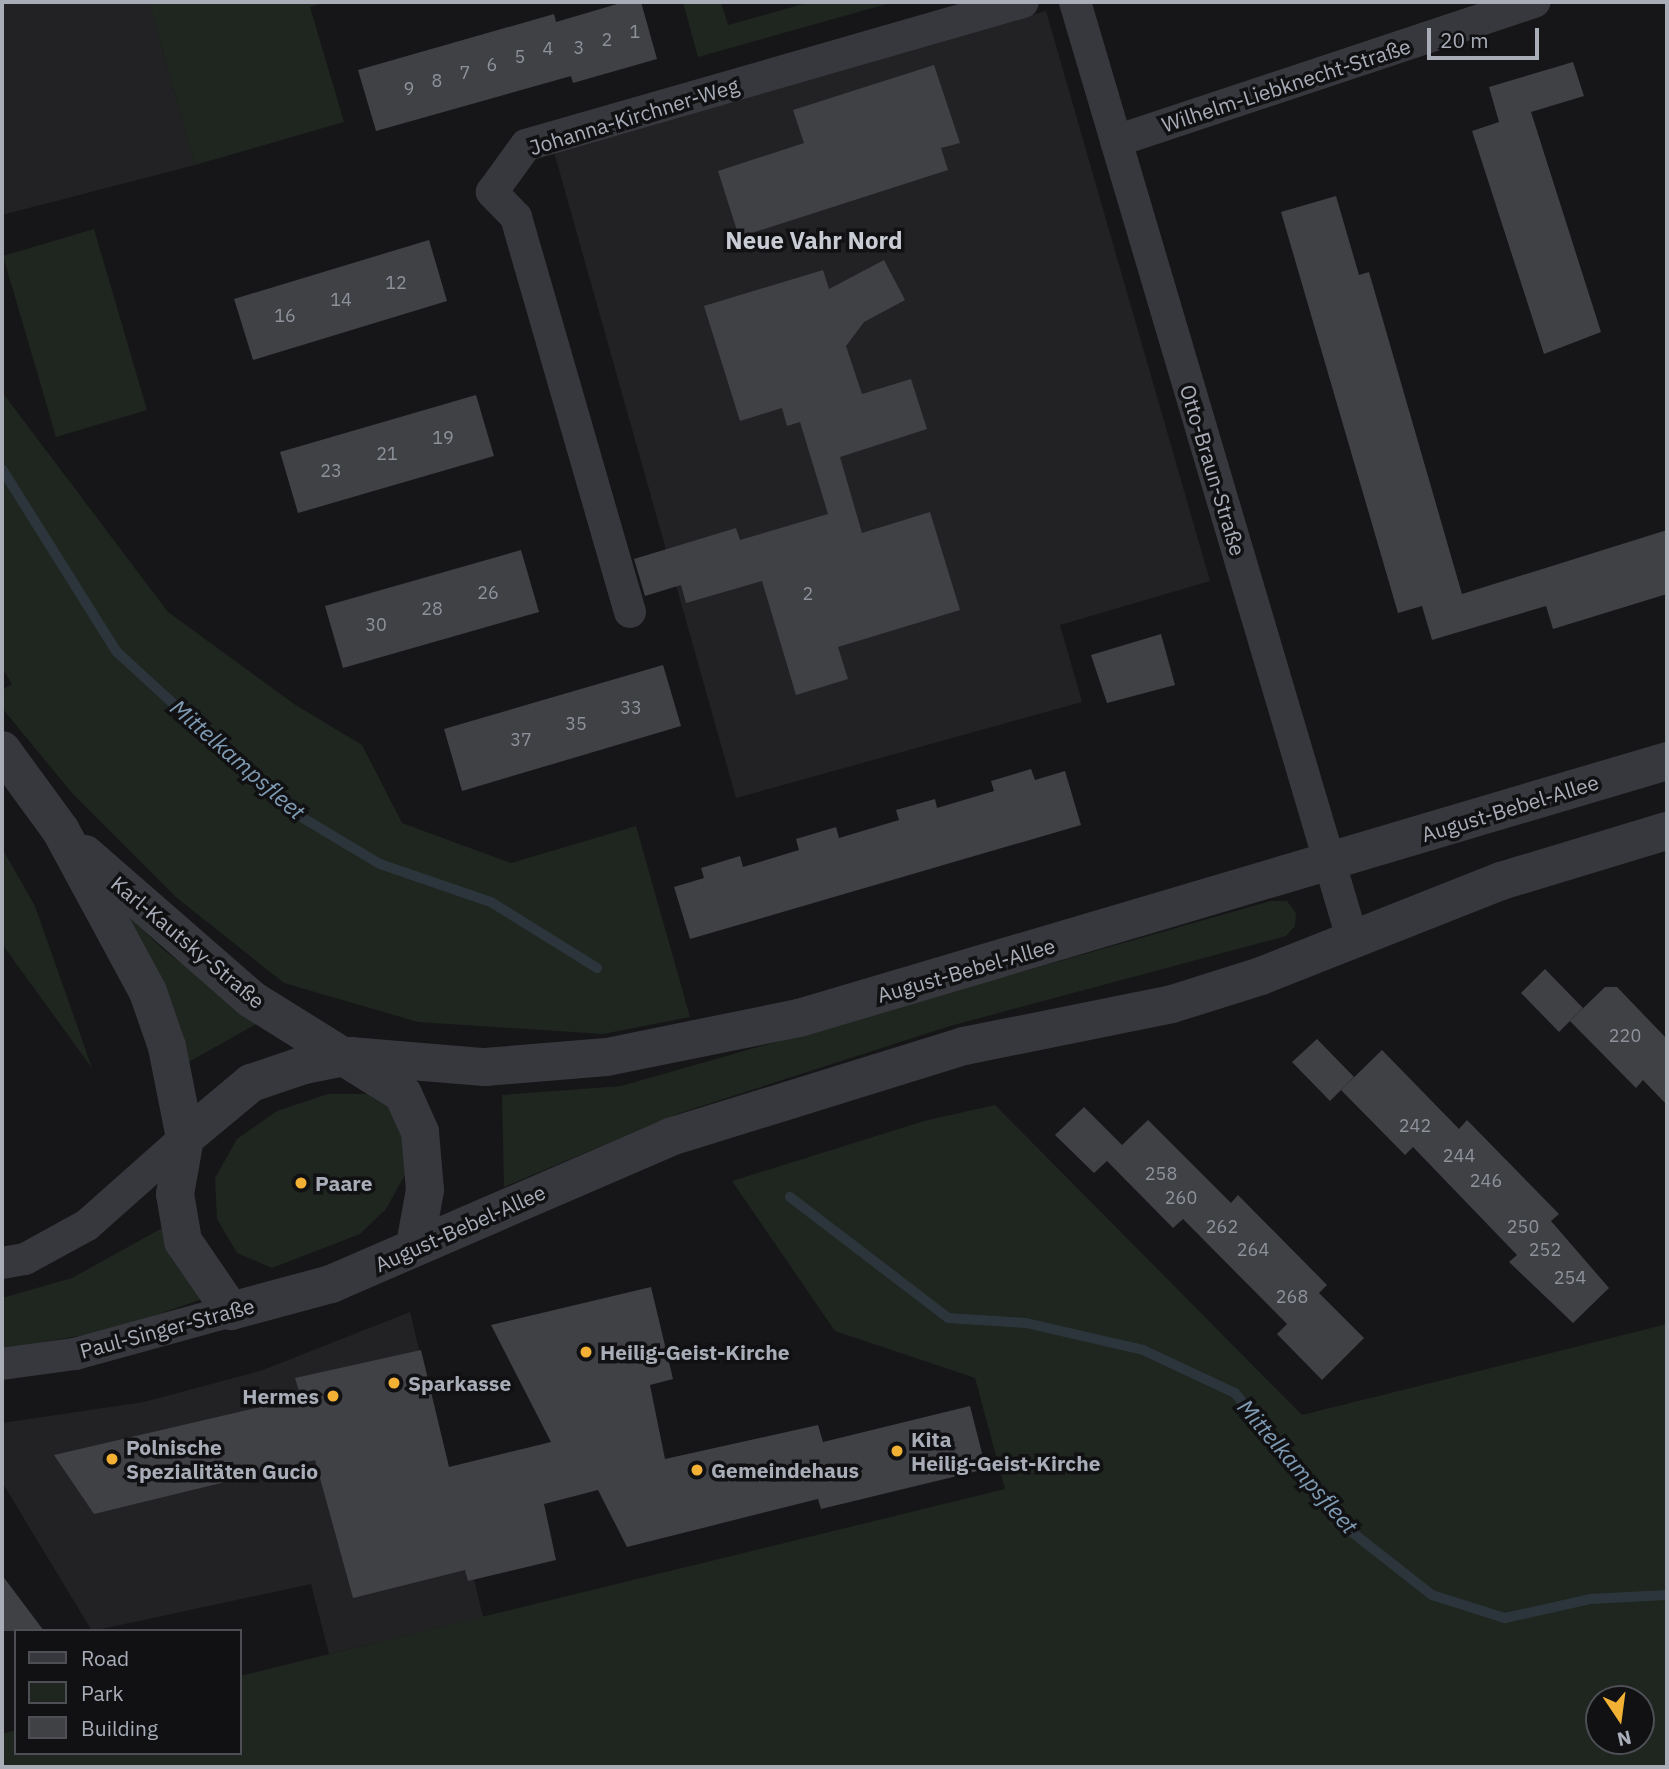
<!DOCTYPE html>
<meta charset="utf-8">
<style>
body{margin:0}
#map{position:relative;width:1669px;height:1769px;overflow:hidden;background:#161618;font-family:"IBM Plex Sans",sans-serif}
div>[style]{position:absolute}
.built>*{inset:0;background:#222225}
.green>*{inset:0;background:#1e261f}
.stream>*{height:10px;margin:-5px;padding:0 5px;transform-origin:5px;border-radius:5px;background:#2c353c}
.building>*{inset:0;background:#404145}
.minor>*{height:32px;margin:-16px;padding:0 16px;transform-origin:16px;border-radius:16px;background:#37383d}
.tertiary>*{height:38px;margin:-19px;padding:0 19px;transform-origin:19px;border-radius:19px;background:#37383d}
.dots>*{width:19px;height:19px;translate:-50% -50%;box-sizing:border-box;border:4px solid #111113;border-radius:50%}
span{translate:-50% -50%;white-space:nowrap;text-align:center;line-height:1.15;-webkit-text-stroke:7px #111113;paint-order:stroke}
.number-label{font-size:18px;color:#8e929b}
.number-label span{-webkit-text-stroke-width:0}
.street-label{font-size:21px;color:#a8adb8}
.poi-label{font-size:21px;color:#a8adb8;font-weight:700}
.left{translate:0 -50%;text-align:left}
.right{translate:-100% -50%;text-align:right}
.water-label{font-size:23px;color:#7f9bb3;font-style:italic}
.quarter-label{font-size:24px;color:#c9ccd4;font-weight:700}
.frame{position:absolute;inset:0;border:4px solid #a8adb8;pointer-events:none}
.legend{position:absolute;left:14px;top:1629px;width:228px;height:126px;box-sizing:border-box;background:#111113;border:2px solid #4d4f55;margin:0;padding:9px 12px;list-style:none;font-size:21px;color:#a8adb8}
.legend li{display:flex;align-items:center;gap:14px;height:35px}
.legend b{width:35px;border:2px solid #4d4f55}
.north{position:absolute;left:1585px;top:1685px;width:70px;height:70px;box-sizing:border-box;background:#111113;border:2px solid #4d4f55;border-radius:50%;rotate:167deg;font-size:19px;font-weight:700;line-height:28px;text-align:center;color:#a8adb8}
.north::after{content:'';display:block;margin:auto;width:24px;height:32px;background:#f2b134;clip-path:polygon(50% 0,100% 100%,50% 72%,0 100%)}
.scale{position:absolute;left:1427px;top:28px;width:112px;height:32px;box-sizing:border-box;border:4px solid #a8adb8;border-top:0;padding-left:9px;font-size:21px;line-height:24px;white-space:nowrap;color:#a8adb8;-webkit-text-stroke:5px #111113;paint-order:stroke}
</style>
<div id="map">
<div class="built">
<div style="clip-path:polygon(2px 2px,149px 2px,195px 165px,2px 215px)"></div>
<div style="clip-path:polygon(1046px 11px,1210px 581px,1060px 625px,1082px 702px,736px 798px,554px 152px)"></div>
<div style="clip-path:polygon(410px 1312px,483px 1617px,329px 1654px,311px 1584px,92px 1631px,2px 1482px,2px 1423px,144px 1402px,263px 1370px)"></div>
</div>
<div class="green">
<div style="clip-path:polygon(149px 2px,327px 2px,310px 7px,344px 122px,195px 165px)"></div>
<div style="clip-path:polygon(683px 2px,721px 2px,728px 25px,810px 2px,894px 2px,698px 57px)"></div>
<div style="clip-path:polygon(94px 229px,147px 410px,56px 437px,3px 256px)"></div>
<div style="clip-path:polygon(2px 392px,168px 612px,294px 704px,362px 745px,402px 823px,511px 863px,636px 826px,690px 1017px,603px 1034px,418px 1022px,284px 983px,177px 898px,72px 793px,2px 708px,2px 690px,12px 684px,2px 668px)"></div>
<div style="clip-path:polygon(2px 848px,35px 906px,92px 1068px,2px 944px)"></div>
<div style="clip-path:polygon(1271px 901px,1287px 901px,1296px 913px,1295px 926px,1286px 936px,950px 1026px,680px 1113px,504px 1187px,502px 1095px,621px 1086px)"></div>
<div style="clip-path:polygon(123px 911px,165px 951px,262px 1021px,185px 1064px)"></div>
<div style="clip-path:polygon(328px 1094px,367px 1094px,394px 1111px,406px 1146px,406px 1173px,386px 1209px,360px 1234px,272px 1268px,237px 1253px,217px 1219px,215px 1178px,237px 1139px,277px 1111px)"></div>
<div style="clip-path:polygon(evenodd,995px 1105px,1302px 1415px,1667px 1324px,1667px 1767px,2px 1767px,2px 1734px,16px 1730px,16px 1753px,240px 1753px,240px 1676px,1005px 1489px,975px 1378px,835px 1331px,732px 1181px,924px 1121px,995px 1105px,1641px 1699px,1641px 1741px,1599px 1741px,1599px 1699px,1641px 1699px)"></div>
<div style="clip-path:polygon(164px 1227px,202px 1299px,114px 1330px,2px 1349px,2px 1298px,72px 1278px)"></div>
</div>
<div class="stream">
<div style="left:2px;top:469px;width:216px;rotate:57.9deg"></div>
<div style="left:117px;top:652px;width:232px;rotate:42.6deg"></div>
<div style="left:288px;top:809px;width:107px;rotate:30.9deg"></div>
<div style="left:380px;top:864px;width:117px;rotate:18.9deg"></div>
<div style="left:491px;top:902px;width:125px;rotate:31.9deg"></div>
<div style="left:790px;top:1197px;width:199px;rotate:37.4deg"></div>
<div style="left:948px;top:1318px;width:78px;rotate:3.7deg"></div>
<div style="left:1026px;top:1323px;width:120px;rotate:13deg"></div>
<div style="left:1143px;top:1350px;width:102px;rotate:25.1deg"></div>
<div style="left:1235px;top:1393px;width:171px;rotate:50.7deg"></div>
<div style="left:1343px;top:1525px;width:113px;rotate:38.2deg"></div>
<div style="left:1432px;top:1595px;width:77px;rotate:17.5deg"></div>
<div style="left:1505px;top:1618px;width:87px;rotate:-12.6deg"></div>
<div style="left:1590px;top:1599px;width:77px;rotate:-3deg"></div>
</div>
<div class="building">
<div style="clip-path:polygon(624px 2px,641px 2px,657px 59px,573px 83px,571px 76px,376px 131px,358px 70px,554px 14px,556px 22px)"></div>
<div style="clip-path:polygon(1573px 62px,1584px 96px,1531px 112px,1601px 332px,1544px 354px,1472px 131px,1499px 122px,1489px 87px)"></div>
<div style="clip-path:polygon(934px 65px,960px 143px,941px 148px,948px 170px,739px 237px,718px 171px,804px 143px,793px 110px)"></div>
<div style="clip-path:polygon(1336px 196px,1359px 275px,1369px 272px,1462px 594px,1667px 530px,1667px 594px,1553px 629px,1546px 606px,1432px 640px,1422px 606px,1398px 613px,1281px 212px)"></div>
<div style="clip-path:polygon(429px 240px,447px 301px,253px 360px,234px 299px)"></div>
<div style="clip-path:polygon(884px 260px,905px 300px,864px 322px,846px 346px,862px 394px,911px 379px,927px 429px,840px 457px,862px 533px,930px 512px,960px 610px,838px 647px,848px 679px,796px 695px,762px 581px,686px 603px,681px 585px,645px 596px,634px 559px,736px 528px,740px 540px,828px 514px,800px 422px,787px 426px,782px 408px,740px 421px,704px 306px,823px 270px,829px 289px)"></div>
<div style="clip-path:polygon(476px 395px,494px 456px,298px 513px,280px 452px)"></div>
<div style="clip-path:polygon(521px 550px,539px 612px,343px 668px,325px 606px)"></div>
<div style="clip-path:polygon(1161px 634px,1175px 685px,1107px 703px,1091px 655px)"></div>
<div style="clip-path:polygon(663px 665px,681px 726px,462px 791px,444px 729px)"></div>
<div style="clip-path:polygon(1031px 769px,1035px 780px,1065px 771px,1081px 825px,690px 939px,674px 887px,704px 878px,701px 868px,740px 856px,743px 867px,799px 850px,796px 839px,836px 827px,839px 838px,899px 820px,896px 810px,935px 799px,937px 808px,994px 791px,991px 781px)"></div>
<div style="clip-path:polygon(1545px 969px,1583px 1008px,1559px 1032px,1521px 993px)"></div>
<div style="clip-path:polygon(1605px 987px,1617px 987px,1667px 1039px,1667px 1105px,1643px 1080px,1636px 1088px,1570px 1021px)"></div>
<div style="clip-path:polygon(1317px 1039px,1354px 1077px,1330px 1101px,1292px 1062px)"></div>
<div style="clip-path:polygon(1382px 1050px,1459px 1129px,1467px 1120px,1559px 1214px,1551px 1221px,1609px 1288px,1573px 1323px,1509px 1262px,1517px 1255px,1413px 1147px,1405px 1155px,1341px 1090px)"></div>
<div style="clip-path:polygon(1084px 1107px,1122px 1145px,1148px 1120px,1231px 1203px,1238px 1195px,1327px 1285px,1319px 1293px,1364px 1338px,1322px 1380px,1277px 1334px,1287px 1324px,1183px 1219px,1173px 1228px,1107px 1161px,1094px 1173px,1055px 1135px)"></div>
<div style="clip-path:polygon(651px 1287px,673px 1379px,650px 1385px,665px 1459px,818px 1425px,823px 1442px,970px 1406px,986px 1469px,821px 1509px,818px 1499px,627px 1547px,598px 1490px,544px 1504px,556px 1560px,468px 1581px,465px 1570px,353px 1598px,315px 1460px,94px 1514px,54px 1455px,265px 1406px,264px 1400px,299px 1391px,295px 1378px,421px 1350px,449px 1467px,551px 1442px,491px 1325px)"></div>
<div style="clip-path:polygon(2px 1575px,44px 1631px,2px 1631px)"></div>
</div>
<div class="minor">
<div style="left:1075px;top:2px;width:976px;rotate:73.51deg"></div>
<div style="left:1116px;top:141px;width:441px;rotate:-18.4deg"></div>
<div style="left:630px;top:612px;width:411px;rotate:-106.1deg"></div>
<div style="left:516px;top:217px;width:35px;rotate:-134deg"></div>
<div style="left:492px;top:192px;width:58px;rotate:-54.1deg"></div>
<div style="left:526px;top:145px;width:517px;rotate:-16.05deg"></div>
<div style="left:2px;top:1263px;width:23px;rotate:-10deg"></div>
<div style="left:25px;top:1259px;width:71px;rotate:-28.7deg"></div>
<div style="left:87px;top:1225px;width:131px;rotate:-41.6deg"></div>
<div style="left:2px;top:1364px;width:74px;rotate:-7.8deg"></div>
<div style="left:75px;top:1354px;width:162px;rotate:-15.4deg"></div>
</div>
<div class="tertiary">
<div style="left:2px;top:750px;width:100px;rotate:53.9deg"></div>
<div style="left:61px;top:831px;width:183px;rotate:61.6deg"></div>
<div style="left:148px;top:992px;width:58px;rotate:70.9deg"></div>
<div style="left:167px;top:1047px;width:93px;rotate:78.8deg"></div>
<div style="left:185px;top:1138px;width:57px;rotate:100.1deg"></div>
<div style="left:175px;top:1194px;width:48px;rotate:80.3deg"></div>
<div style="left:183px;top:1241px;width:85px;rotate:55.6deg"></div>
<div style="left:231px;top:1311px;width:104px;rotate:-15.1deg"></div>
<div style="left:331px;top:1284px;width:369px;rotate:-23.4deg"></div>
<div style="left:670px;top:1137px;width:308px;rotate:-17.2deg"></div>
<div style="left:964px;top:1046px;width:212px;rotate:-11.4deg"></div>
<div style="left:1172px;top:1004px;width:93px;rotate:-17.5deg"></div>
<div style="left:1261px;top:976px;width:258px;rotate:-21.6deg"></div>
<div style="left:1501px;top:881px;width:173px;rotate:-16.8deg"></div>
<div style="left:85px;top:854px;width:220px;rotate:41.1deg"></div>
<div style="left:251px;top:999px;width:179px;rotate:32deg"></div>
<div style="left:403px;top:1094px;width:42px;rotate:65.9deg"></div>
<div style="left:420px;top:1132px;width:58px;rotate:85.1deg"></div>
<div style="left:425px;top:1190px;width:56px;rotate:100.3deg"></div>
<div style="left:185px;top:1138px;width:86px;rotate:-39.8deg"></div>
<div style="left:251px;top:1083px;width:56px;rotate:-18.8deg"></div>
<div style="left:304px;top:1065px;width:47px;rotate:-11.1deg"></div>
<div style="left:350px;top:1056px;width:135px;rotate:4.7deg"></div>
<div style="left:485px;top:1067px;width:122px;rotate:-4.7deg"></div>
<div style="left:607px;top:1057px;width:196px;rotate:-11.5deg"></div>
<div style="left:799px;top:1018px;width:905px;rotate:-16.49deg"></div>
</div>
<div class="dots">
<div style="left:301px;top:1183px;background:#f2b134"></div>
<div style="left:586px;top:1352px;background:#f2b134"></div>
<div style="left:394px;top:1383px;background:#f2b134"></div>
<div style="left:333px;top:1396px;background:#f2b134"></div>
<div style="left:897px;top:1451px;background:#f2b134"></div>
<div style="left:112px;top:1459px;background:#f2b134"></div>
<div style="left:697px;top:1470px;background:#f2b134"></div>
</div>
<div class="number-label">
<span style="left:635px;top:32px">1</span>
<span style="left:607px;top:40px">2</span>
<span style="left:579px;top:48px">3</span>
<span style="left:548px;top:49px">4</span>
<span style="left:520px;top:57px">5</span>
<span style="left:492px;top:65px">6</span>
<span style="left:465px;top:73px">7</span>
<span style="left:437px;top:81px">8</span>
<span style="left:409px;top:89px">9</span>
<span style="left:396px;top:283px">12</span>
<span style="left:341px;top:300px">14</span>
<span style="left:285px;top:316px">16</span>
<span style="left:443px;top:438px">19</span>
<span style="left:387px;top:454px">21</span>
<span style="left:331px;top:471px">23</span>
<span style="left:488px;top:593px">26</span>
<span style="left:808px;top:594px">2</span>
<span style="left:432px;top:609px">28</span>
<span style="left:376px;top:625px">30</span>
<span style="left:631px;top:708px">33</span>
<span style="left:576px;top:724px">35</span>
<span style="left:521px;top:740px">37</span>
<span style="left:1625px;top:1036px">220</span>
<span style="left:1415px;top:1126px">242</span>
<span style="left:1459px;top:1156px">244</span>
<span style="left:1161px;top:1174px">258</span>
<span style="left:1486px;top:1181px">246</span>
<span style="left:1181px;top:1198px">260</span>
<span style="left:1222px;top:1227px">262</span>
<span style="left:1523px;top:1227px">250</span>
<span style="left:1253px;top:1250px">264</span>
<span style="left:1545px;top:1250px">252</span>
<span style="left:1570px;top:1278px">254</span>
<span style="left:1292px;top:1297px">268</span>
</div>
<div class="street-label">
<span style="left:1286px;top:85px;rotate:-18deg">Wilhelm-Liebknecht-Straße</span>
<span style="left:634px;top:116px;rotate:-17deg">Johanna-Kirchner-Weg</span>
<span style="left:1213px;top:470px;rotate:73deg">Otto-Braun-Straße</span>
<span style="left:1510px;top:808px;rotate:-17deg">August-Bebel-Allee</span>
<span style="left:188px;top:942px;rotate:40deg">Karl-Kautsky-Straße</span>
<span style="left:966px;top:970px;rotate:-16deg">August-Bebel-Allee</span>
<span style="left:460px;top:1228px;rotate:-24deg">August-Bebel-Allee</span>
<span style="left:167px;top:1328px;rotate:-15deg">Paul-Singer-Straße</span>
</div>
<div class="poi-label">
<span class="left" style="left:315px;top:1183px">Paare</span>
<span class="left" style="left:600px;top:1352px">Heilig-Geist-Kirche</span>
<span class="left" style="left:408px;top:1383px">Sparkasse</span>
<span class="right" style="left:319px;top:1396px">Hermes</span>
<span class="left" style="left:911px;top:1451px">Kita<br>Heilig-Geist-Kirche</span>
<span class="left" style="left:126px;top:1459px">Polnische<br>Spezialitäten Gucio</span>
<span class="left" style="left:711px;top:1470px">Gemeindehaus</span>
</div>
<div class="water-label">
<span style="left:238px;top:759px;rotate:41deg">Mittelkampsfleet</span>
<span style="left:1298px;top:1466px;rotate:49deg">Mittelkampsfleet</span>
</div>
<div class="quarter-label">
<span style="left:814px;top:241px">Neue Vahr Nord</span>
</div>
<div class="frame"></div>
<ul class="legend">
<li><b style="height:9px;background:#37383d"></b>Road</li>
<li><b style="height:19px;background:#1e261f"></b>Park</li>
<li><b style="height:19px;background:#404145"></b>Building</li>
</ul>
<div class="north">N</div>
<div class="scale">20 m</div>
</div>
